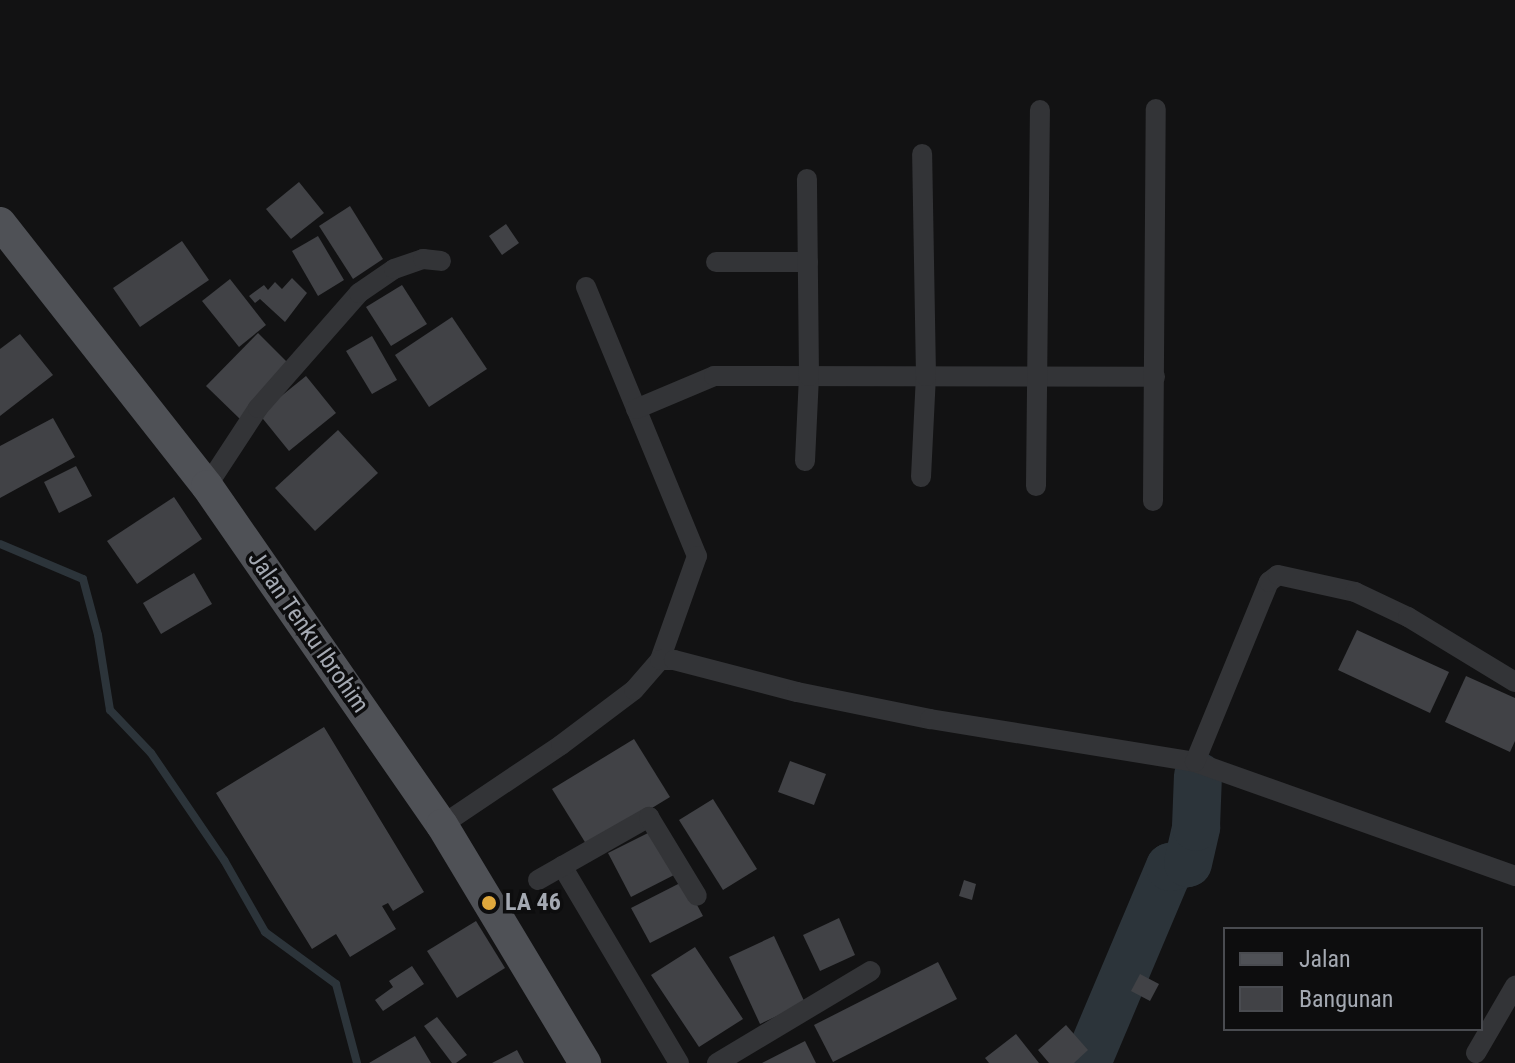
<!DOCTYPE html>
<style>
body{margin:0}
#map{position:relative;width:1515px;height:1063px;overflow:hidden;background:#121213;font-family:"Roboto Condensed",sans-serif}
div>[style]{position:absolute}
.stream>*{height:8px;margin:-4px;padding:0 4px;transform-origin:4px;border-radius:4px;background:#2c343a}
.river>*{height:48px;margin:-24px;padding:0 24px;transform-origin:24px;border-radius:24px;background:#2c343a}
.building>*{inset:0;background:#414246}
.street>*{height:20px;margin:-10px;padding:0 10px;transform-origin:10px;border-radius:10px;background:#333437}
.primary>*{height:32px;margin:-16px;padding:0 16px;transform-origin:16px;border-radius:16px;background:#4f5156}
.dots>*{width:22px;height:22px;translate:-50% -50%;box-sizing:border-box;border:4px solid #0d0d0e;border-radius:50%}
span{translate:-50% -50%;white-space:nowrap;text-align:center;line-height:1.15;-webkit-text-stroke:7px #0d0d0e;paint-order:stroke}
.street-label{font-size:24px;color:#a4a9b2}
.poi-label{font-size:24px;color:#a4a9b2;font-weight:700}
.left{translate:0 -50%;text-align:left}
.legend{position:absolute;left:1223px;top:927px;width:260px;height:104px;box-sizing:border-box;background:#0d0d0e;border:2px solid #494b50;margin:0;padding:10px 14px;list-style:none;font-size:24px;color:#a4a9b2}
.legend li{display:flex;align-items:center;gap:16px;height:40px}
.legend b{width:40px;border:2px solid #494b50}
</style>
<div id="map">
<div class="stream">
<div style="left:0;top:544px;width:90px;rotate:22.9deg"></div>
<div style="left:83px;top:579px;width:58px;rotate:75deg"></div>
<div style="left:98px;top:635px;width:76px;rotate:80.9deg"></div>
<div style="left:110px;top:710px;width:59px;rotate:46.4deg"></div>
<div style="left:151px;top:753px;width:130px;rotate:55.7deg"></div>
<div style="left:224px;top:860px;width:83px;rotate:60.3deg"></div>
<div style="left:265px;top:932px;width:88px;rotate:36.2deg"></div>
<div style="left:336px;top:984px;width:82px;rotate:75.1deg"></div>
</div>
<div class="river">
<div style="left:1084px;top:1063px;width:9px;rotate:-49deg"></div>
<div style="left:1090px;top:1056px;width:205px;rotate:-67.1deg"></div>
<div style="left:1170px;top:867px;width:18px;rotate:-13deg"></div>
<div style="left:1188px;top:863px;width:37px;rotate:-77deg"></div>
<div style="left:1196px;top:827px;width:51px;rotate:-87.8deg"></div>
</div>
<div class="building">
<div style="clip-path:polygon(299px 182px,324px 213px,291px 239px,266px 209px)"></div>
<div style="clip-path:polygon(350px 206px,383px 259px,353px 279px,319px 226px)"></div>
<div style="clip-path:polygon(506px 224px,519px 243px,502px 255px,489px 236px)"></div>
<div style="clip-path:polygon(318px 236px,344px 280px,318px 296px,292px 251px)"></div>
<div style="clip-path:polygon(182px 241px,209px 280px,140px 327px,113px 288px)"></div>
<div style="clip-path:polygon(292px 278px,307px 293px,285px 322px,260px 299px,255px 303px,249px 296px,264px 285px,268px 290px,275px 282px,282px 289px)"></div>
<div style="clip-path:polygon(230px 279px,266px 325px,239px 347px,202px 301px)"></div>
<div style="clip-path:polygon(402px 285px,427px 324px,391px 346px,366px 307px)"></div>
<div style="clip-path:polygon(452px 317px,487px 369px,429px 407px,395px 355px)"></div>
<div style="clip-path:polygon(258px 333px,292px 367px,241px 420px,206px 386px)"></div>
<div style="clip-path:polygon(20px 334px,53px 375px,0 416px,0 349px)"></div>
<div style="clip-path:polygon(372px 336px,397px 380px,372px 394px,346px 351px)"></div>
<div style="clip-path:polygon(306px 376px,336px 413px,289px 451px,259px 414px)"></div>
<div style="clip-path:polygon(53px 418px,75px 457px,0 498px,0 446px)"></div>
<div style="clip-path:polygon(338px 430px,378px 473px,315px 531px,275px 488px)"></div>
<div style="clip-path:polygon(76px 466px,92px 496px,59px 513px,44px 482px)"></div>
<div style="clip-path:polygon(174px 497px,202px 539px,137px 584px,107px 541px)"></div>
<div style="clip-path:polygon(194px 573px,212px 604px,161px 634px,143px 603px)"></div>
<div style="clip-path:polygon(1357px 630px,1449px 672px,1430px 713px,1338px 670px)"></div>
<div style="clip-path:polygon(1466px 676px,1515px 698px,1515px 741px,1510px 752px,1445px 722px)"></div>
<div style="clip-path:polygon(324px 727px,424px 892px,393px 911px,388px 903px,382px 906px,396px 929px,350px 957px,336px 934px,312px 949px,216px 793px)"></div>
<div style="clip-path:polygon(634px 739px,670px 797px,588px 847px,552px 789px)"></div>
<div style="clip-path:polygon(790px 761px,826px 774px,814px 805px,778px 792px)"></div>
<div style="clip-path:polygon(713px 799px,757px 869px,723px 890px,679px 820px)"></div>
<div style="clip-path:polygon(654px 830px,676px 874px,631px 897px,608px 853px)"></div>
<div style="clip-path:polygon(964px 880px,976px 884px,972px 900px,959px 896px)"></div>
<div style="clip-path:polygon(684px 881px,703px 916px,650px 943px,631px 908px)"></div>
<div style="clip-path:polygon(839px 918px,855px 955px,820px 971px,803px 935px)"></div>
<div style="clip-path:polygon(476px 921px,505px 968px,457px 998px,427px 951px)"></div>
<div style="clip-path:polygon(774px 936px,805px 1003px,760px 1024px,729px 957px)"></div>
<div style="clip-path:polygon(695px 947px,743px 1019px,699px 1047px,651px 975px)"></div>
<div style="clip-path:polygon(938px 962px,957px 999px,833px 1062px,814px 1025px)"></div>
<div style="clip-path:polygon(412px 966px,424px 984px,383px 1011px,375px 1000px,393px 987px,389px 981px)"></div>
<div style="clip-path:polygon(1140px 974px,1159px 984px,1150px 1001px,1131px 991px)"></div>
<div style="clip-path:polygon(437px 1017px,467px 1055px,456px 1063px,452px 1063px,424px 1026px)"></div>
<div style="clip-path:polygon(1066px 1025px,1088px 1050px,1074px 1063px,1049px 1063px,1038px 1050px)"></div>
<div style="clip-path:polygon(1016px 1034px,1039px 1063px,989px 1063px,985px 1058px)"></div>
<div style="clip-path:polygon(415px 1036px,431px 1063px,369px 1063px)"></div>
<div style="clip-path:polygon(805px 1041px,816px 1063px,762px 1063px)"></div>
<div style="clip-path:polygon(517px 1050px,524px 1063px,492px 1063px)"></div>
</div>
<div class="street">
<div style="left:716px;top:262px;width:92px"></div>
<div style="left:586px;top:287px;width:291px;rotate:67.6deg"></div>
<div style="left:697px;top:556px;width:110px;rotate:109.6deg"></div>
<div style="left:636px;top:409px;width:85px;rotate:-22.9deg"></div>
<div style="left:714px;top:376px;width:441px;rotate:0.1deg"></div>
<div style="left:805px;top:461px;width:85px;rotate:-87.3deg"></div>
<div style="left:809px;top:376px;width:197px;rotate:-90.6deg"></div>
<div style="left:921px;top:477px;width:101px;rotate:-87.2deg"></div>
<div style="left:926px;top:376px;width:222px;rotate:-91deg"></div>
<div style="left:207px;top:486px;width:93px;rotate:-56.8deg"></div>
<div style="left:258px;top:408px;width:153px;rotate:-48.7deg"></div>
<div style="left:359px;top:293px;width:42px;rotate:-34.4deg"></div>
<div style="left:394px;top:269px;width:31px;rotate:-19deg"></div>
<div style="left:423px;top:259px;width:18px;rotate:6deg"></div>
<div style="left:1036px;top:486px;width:376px;rotate:-89.4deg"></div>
<div style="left:1153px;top:501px;width:392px;rotate:-89.6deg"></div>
<div style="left:1195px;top:762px;width:340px;rotate:19.6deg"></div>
<div style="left:442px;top:825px;width:143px;rotate:-33.9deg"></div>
<div style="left:561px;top:745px;width:91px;rotate:-37deg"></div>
<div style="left:634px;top:690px;width:40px;rotate:-49deg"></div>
<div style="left:660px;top:660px;width:14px"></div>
<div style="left:674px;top:660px;width:127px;rotate:14.6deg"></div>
<div style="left:797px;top:692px;width:136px;rotate:11.5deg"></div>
<div style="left:930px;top:719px;width:268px;rotate:9.2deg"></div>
<div style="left:1195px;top:762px;width:195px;rotate:-67.7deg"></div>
<div style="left:1269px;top:582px;width:11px;rotate:-38deg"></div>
<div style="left:1278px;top:575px;width:79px;rotate:12.4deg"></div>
<div style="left:1355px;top:592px;width:59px;rotate:25.3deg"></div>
<div style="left:1408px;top:617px;width:125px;rotate:31.3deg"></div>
<div style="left:562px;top:866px;width:229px;rotate:59.3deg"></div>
<div style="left:538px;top:880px;width:128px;rotate:-29.6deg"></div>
<div style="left:649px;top:817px;width:92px;rotate:58.7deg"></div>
<div style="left:1476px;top:1053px;width:78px;rotate:-59.8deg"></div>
<div style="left:717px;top:1063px;width:179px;rotate:-30.9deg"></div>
</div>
<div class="primary">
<div style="left:0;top:223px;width:335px;rotate:51.8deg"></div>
<div style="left:207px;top:486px;width:412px;rotate:55.3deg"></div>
<div style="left:442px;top:825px;width:278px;rotate:59deg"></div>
</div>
<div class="dots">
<div style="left:489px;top:903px;background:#e0a83c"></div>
</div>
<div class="street-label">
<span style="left:308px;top:632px;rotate:55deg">Jalan Tenku Ibrohim</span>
</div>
<div class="poi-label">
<span class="left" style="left:505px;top:903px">LA 46</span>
</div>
<ul class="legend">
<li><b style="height:10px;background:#4f5156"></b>Jalan</li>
<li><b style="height:22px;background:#414246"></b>Bangunan</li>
</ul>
</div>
